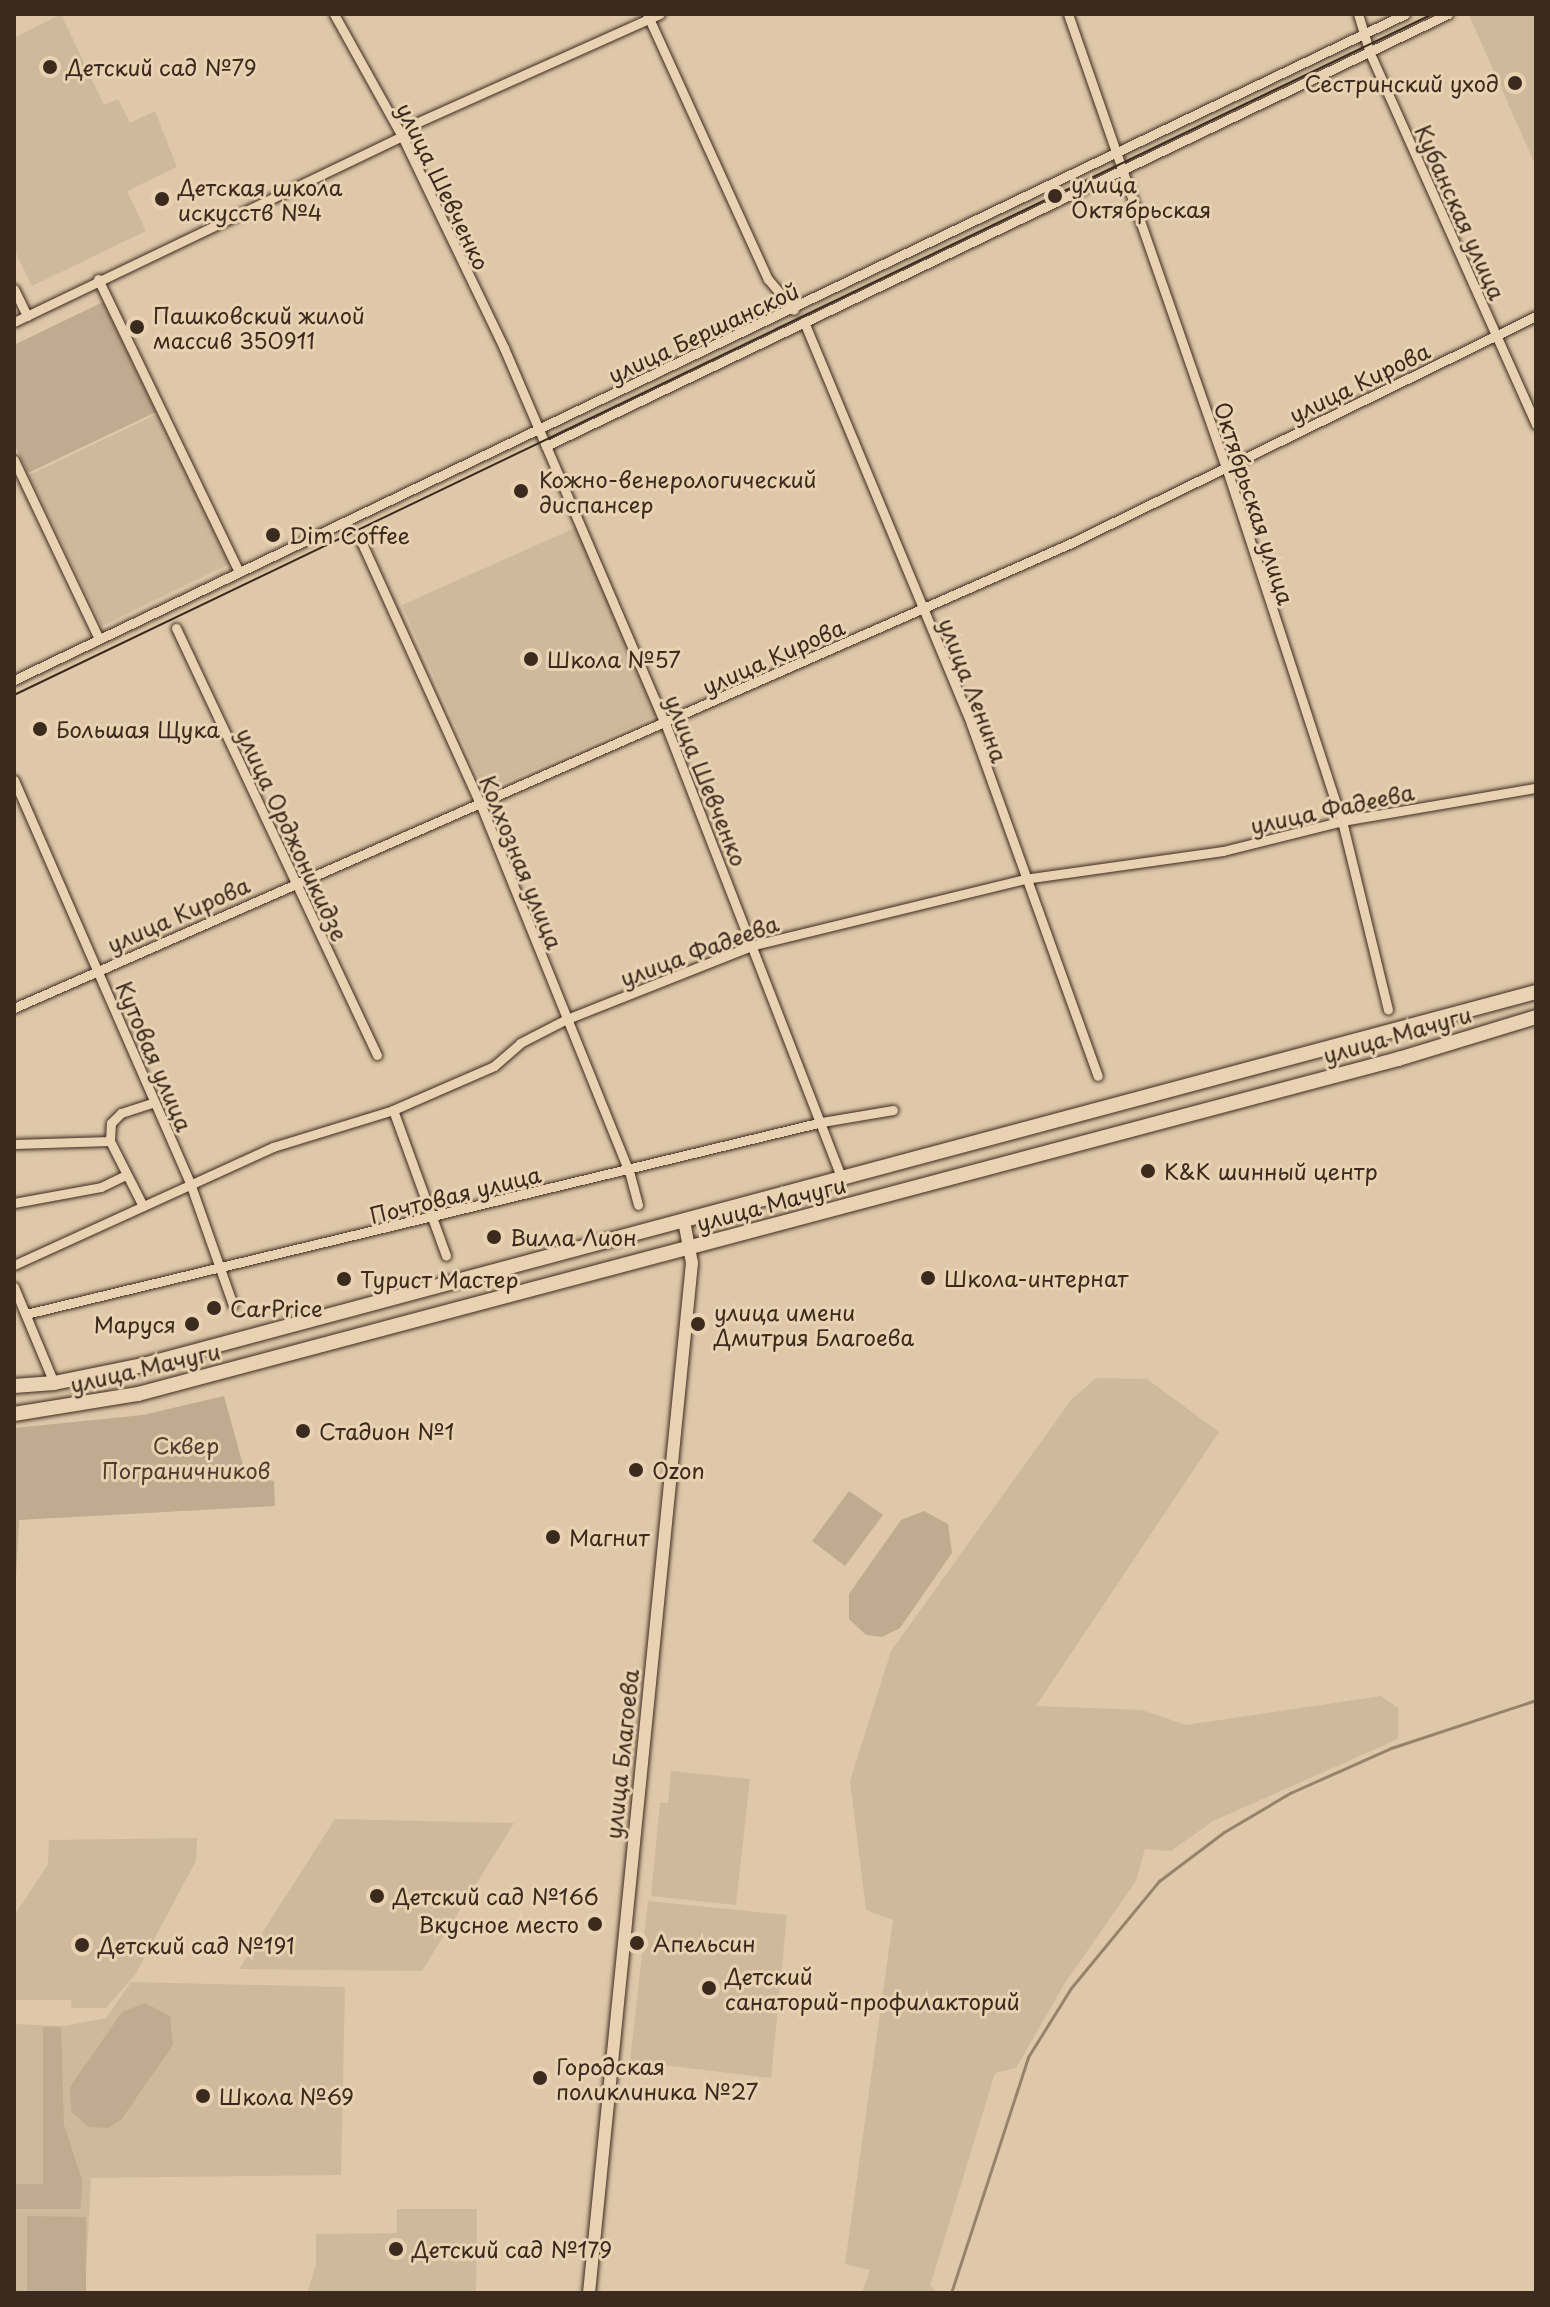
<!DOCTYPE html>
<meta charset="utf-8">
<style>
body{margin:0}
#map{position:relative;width:1550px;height:2307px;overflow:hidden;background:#dec8a9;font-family:"Playpen Sans",sans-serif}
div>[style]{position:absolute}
.built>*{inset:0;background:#cfb99c}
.green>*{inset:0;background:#c0ab90}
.stream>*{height:3px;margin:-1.5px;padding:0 1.5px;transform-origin:1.5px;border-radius:1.5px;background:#97836c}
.roads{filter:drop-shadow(0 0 2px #3b2a1e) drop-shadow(0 0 2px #3b2a1e)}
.minor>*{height:9px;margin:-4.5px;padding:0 4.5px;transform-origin:4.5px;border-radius:4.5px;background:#e9d2b2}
.tertiary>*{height:12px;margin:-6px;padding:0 6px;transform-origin:6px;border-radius:6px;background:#e9d2b2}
.primary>*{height:14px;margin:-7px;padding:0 7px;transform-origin:7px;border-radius:7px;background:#e9d2b2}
.tram>*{height:2px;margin:-1px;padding:0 1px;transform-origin:1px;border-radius:1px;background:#3b2a1e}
.dots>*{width:22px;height:22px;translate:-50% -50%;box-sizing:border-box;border:4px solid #e9d2b2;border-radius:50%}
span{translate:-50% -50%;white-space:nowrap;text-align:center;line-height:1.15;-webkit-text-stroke:6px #e9d2b2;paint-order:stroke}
.poi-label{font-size:22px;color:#3b2a1e}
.left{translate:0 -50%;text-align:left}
.right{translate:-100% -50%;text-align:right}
.street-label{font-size:22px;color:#3b2a1e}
.park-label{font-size:22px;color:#4f3d2f}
.frame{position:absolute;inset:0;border:16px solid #3b2a1e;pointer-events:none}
</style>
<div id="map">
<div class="built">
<div style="clip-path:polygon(61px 14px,104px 105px,118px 99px,130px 123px,155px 111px,177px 167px,127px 191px,146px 231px,32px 286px,14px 249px,14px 38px)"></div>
<div style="clip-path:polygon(1536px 14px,1536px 167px,1469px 15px)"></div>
<div style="clip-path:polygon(157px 414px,229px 564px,102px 626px,29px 475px)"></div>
<div style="clip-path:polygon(577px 527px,660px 714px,485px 791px,402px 605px)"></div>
<div style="clip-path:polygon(1096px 1378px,1147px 1379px,1219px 1432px,1036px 1706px,1142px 1710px,1186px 1725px,1381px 1696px,1398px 1708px,1398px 1739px,1213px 1821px,1171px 1851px,1145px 1849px,1136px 1881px,1065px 1983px,1016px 2068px,995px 2073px,930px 2286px,939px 2293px,862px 2293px,870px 2270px,845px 2264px,893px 1920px,866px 1910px,850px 1781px,891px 1651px,1071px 1400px)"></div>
<div style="clip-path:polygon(671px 1771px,750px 1779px,736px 1905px,651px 1896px,660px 1803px,668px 1803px)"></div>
<div style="clip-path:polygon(335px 1819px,514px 1823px,422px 1971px,239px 1969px)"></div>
<div style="clip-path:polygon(197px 1838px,196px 1861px,135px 1975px,106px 2008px,71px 2008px,71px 2000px,14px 2000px,14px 1916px,48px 1864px,49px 1840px)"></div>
<div style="clip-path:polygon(648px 1901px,787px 1915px,771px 2078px,630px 2061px)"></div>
<div style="clip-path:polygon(131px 1982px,345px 1987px,341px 2175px,83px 2178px,91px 2179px,85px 2293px,14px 2293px,14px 2024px,64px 2026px,106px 2018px)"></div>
<div style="clip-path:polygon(397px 2209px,477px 2209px,476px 2293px,307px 2293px,316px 2265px,316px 2234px,397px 2233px)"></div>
</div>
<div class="green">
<div style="clip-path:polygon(103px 302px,156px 412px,28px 473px,14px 444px,14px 345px)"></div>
<div style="clip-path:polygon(224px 1396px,246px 1476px,274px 1481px,275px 1506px,19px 1520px,14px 1617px,14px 1428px,143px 1415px)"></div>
<div style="clip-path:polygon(849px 1491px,883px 1515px,845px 1566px,812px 1541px)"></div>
<div style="clip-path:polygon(924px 1511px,948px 1524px,952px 1553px,900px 1628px,882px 1637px,866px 1635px,849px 1619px,849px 1594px,901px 1520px)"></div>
<div style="clip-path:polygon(145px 2003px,170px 2016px,173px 2045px,121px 2120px,108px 2128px,88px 2127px,71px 2111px,70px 2087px,122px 2012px)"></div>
<div style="clip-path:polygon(43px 2027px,61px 2027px,64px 2125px,82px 2180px,81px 2209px,14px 2209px,14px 2184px,43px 2184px)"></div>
<div style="clip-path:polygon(27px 2216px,86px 2217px,86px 2293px,27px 2293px)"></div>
</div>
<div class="stream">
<div style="left:951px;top:2293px;width:248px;rotate:-71.9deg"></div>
<div style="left:1028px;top:2057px;width:81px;rotate:-58.1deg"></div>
<div style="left:1071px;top:1988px;width:139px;rotate:-50.6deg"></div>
<div style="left:1159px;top:1881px;width:81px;rotate:-37deg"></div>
<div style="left:1224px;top:1832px;width:77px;rotate:-30.6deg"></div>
<div style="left:1290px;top:1793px;width:111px;rotate:-24deg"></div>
<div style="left:1391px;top:1748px;width:153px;rotate:-18.3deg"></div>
</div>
<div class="roads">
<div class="minor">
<div style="left:334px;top:14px;width:140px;rotate:60.9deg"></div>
<div style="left:402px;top:136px;width:235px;rotate:64.3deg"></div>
<div style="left:504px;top:348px;width:408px;rotate:66.8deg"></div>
<div style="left:665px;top:723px;width:487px;rotate:68.8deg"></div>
<div style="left:647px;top:14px;width:291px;rotate:65.5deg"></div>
<div style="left:768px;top:279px;width:40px;rotate:50deg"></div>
<div style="left:1068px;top:14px;width:480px;rotate:70.8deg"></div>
<div style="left:1226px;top:467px;width:373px;rotate:71.9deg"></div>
<div style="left:1342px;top:821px;width:194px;rotate:76.3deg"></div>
<div style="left:1358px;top:14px;width:39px;rotate:73deg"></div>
<div style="left:1369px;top:51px;width:409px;rotate:65.9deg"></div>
<div style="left:98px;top:279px;width:325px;rotate:64.3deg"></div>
<div style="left:14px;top:289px;width:30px;rotate:64deg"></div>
<div style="left:14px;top:322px;width:430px;rotate:-25.6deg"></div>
<div style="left:402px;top:136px;width:19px;rotate:-43deg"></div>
<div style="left:416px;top:123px;width:267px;rotate:-24.1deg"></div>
<div style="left:804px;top:322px;width:435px;rotate:67.4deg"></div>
<div style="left:971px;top:724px;width:374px;rotate:70.2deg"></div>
<div style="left:546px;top:446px;width:1000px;rotate:-25.59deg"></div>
<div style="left:14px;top:460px;width:198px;rotate:64.6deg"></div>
<div style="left:360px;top:539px;width:290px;rotate:65.6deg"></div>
<div style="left:480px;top:803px;width:397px;rotate:68deg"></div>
<div style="left:629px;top:1171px;width:35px;rotate:75deg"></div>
<div style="left:176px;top:628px;width:472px;rotate:64.8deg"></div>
<div style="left:14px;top:680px;width:1542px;rotate:-25.58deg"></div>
<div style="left:14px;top:780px;width:440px;rotate:66.4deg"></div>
<div style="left:190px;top:1183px;width:129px;rotate:70.6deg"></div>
<div style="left:14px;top:1008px;width:1153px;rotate:-23.74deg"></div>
<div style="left:1069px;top:544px;width:520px;rotate:-26.02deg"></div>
<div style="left:393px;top:1110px;width:155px;rotate:70deg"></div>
<div style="left:110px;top:1141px;width:18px;rotate:-87deg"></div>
<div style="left:111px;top:1123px;width:14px;rotate:-45deg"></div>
<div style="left:121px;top:1113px;width:35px;rotate:-18deg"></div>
<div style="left:14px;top:1144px;width:96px;rotate:-1.8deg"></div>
<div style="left:110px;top:1141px;width:73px;rotate:63.1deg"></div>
<div style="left:14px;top:1203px;width:88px;rotate:-10.4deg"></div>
<div style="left:101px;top:1187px;width:28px;rotate:-26deg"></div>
<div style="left:14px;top:1265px;width:285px;rotate:-24.5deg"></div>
<div style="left:273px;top:1147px;width:126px;rotate:-17.1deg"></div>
<div style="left:393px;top:1110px;width:110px;rotate:-23.5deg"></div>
<div style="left:494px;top:1066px;width:35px;rotate:-41deg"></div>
<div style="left:520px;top:1043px;width:53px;rotate:-27.1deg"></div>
<div style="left:567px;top:1019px;width:201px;rotate:-21.6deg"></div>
<div style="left:754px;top:945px;width:278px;rotate:-13.7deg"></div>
<div style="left:1024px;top:879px;width:201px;rotate:-8deg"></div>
<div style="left:1223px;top:851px;width:123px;rotate:-14.1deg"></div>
<div style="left:1342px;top:821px;width:197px;rotate:-9.7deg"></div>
<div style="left:14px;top:1287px;width:104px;rotate:67.4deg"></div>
<div style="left:26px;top:1314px;width:819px;rotate:-13.56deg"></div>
<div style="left:822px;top:1122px;width:72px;rotate:-9.6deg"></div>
</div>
<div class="tertiary">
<div style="left:589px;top:2293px;width:1035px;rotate:-84.29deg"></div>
<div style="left:692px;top:1263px;width:43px;rotate:-100.8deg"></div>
</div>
<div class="primary">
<div style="left:14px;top:1386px;width:40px;rotate:-4.3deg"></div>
<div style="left:54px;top:1383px;width:95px;rotate:-11.5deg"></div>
<div style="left:147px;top:1364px;width:1438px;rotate:-14.99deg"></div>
<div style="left:14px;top:1414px;width:126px;rotate:-9.2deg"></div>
<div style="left:138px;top:1394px;width:1304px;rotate:-14.89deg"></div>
<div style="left:1398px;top:1059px;width:144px;rotate:-16.9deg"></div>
</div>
</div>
<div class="tram">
<div style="left:14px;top:695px;width:1574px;rotate:-25.64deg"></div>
</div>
<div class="dots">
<div style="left:50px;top:67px;background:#3b2a1e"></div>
<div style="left:1515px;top:83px;background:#3b2a1e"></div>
<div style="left:1055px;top:196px;background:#3b2a1e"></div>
<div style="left:162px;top:199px;background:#3b2a1e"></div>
<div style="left:137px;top:327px;background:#3b2a1e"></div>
<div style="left:521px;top:491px;background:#3b2a1e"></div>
<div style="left:273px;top:535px;background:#3b2a1e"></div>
<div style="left:531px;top:659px;background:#3b2a1e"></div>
<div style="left:40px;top:729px;background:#3b2a1e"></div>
<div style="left:1148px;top:1171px;background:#3b2a1e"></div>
<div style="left:494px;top:1237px;background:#3b2a1e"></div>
<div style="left:928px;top:1278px;background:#3b2a1e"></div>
<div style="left:344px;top:1279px;background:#3b2a1e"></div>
<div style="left:214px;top:1308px;background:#3b2a1e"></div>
<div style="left:192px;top:1324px;background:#3b2a1e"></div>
<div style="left:698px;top:1324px;background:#3b2a1e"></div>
<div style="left:303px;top:1431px;background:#3b2a1e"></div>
<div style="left:636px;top:1470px;background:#3b2a1e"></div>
<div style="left:553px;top:1537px;background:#3b2a1e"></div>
<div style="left:377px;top:1896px;background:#3b2a1e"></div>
<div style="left:595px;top:1924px;background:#3b2a1e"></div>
<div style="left:637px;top:1943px;background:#3b2a1e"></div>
<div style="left:82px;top:1945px;background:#3b2a1e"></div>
<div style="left:709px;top:1988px;background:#3b2a1e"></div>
<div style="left:540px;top:2078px;background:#3b2a1e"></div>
<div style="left:203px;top:2096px;background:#3b2a1e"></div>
<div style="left:396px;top:2249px;background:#3b2a1e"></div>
</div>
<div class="poi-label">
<span class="left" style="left:66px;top:67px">Детский сад №79</span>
<span class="right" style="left:1499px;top:83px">Сестринский уход</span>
<span class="left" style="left:1071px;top:196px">улица<br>Октябрьская</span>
<span class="left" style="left:178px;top:199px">Детская школа<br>искусств №4</span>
<span class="left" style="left:153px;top:327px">Пашковский жилой<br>массив 350911</span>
<span class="left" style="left:539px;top:491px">Кожно-венерологический<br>диспансер</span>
<span class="left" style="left:289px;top:535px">Dim Coffee</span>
<span class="left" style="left:547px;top:659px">Школа №57</span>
<span class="left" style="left:56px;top:729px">Большая Щука</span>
<span class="left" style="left:1164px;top:1171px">K&amp;K шинный центр</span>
<span class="left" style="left:510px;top:1237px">Вилла Лион</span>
<span class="left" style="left:944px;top:1278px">Школа-интернат</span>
<span class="left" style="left:360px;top:1279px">Турист Мастер</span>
<span class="left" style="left:230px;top:1308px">CarPrice</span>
<span class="left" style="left:714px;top:1324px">улица имени<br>Дмитрия Благоева</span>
<span class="right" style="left:176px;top:1324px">Маруся</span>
<span class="left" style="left:319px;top:1431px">Стадион №1</span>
<span class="left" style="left:652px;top:1470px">Ozon</span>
<span class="left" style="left:569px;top:1537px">Магнит</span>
<span class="left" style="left:393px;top:1896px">Детский сад №166</span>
<span class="right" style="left:579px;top:1924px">Вкусное место</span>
<span class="left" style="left:653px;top:1943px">Апельсин</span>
<span class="left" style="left:98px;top:1945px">Детский сад №191</span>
<span class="left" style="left:725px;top:1988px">Детский<br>санаторий-профилакторий</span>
<span class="left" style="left:556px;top:2078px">Городская<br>поликлиника №27</span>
<span class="left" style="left:219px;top:2096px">Школа №69</span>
<span class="left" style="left:412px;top:2249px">Детский сад №179</span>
</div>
<div class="street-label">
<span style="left:444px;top:186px;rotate:64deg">улица Шевченко</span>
<span style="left:1461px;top:212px;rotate:66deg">Кубанская улица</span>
<span style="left:703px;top:332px;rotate:-25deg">улица Бершанской</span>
<span style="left:1359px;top:382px;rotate:-26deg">улица Кирова</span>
<span style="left:1255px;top:503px;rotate:72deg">Октябрьская улица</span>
<span style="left:773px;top:656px;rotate:-24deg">улица Кирова</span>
<span style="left:974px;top:690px;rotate:69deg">улица Ленина</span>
<span style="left:707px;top:780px;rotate:68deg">улица Шевченко</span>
<span style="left:1332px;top:808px;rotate:-12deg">улица Фадеева</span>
<span style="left:293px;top:834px;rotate:65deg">улица Орджоникидзе</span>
<span style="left:522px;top:862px;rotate:68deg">Колхозная улица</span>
<span style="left:178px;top:914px;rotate:-24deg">улица Кирова</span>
<span style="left:699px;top:950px;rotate:-20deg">улица Фадеева</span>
<span style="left:1397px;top:1034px;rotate:-16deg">улица Мачуги</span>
<span style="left:155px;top:1056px;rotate:67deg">Кутовая улица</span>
<span style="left:455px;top:1194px;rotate:-14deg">Почтовая улица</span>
<span style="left:771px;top:1203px;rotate:-15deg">улица Мачуги</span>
<span style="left:145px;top:1367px;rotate:-13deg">улица Мачуги</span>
<span style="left:621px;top:1754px;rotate:-84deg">улица Благоева</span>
</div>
<div class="park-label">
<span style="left:186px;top:1457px">Сквер<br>Пограничников</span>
</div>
<div class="frame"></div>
</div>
